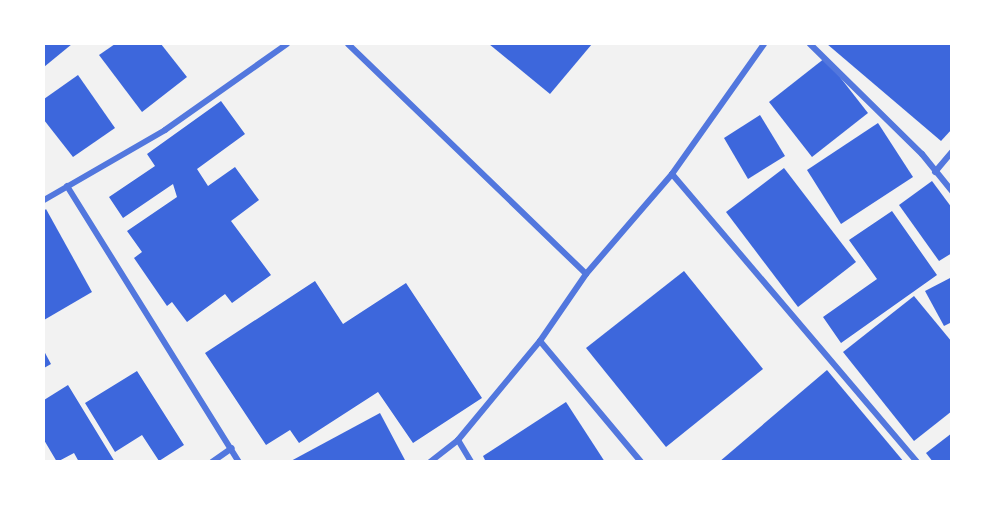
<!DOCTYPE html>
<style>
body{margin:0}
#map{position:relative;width:995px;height:505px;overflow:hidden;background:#f2f2f2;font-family:"PT Sans Narrow",sans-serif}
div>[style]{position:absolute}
.building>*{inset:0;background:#3d67dc}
.minor>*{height:6px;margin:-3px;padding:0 3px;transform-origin:3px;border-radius:3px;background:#5277de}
span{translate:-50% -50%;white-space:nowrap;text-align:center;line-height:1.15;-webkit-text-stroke:5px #fff;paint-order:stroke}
.frame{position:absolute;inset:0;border:45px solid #fff;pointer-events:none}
</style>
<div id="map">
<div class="building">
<div style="clip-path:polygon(44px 44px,72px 44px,44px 67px)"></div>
<div style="clip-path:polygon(115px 44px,161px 44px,187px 77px,142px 112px,99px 55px)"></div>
<div style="clip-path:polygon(489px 44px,592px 44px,550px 94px)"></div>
<div style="clip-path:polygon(827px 44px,952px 44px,952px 129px,941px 141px)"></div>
<div style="clip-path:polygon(825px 58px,868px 113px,812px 157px,769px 102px)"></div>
<div style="clip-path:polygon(78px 75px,115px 128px,73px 157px,44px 120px,44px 99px)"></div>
<div style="clip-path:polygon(221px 101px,245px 134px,197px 169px,208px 186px,235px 167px,259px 200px,231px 221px,271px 275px,232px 303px,225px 294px,187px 322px,172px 302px,167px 306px,134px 258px,142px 252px,127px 231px,177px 197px,173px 184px,123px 218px,109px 197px,155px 166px,147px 154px)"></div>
<div style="clip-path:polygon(760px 115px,785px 156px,748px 179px,724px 138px)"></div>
<div style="clip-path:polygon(878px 123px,913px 177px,841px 224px,807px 170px)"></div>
<div style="clip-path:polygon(784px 168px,856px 262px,798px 307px,726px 212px)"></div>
<div style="clip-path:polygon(932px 181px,952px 208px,952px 253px,939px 261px,899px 205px)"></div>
<div style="clip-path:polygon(46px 209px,92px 292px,44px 320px,44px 211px)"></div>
<div style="clip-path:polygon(892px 211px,937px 275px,841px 343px,823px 317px,877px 279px,849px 240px)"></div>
<div style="clip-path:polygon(684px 271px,763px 369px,666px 447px,586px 348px)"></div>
<div style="clip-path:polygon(952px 277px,952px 322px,944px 326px,925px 291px)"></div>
<div style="clip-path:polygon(315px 281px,343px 324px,406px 283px,482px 398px,413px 443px,378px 392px,299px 443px,290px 430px,266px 445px,205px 353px)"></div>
<div style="clip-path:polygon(914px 296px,952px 342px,952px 411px,914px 441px,843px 352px)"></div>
<div style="clip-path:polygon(44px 351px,51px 364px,44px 368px)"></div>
<div style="clip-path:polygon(827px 370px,904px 462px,719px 462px)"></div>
<div style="clip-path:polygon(137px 371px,184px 445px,159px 461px,142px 435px,115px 452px,85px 403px)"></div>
<div style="clip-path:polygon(68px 385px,115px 462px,79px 462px,74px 453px,57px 462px,44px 440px,44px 400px)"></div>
<div style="clip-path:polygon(566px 402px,605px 462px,486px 462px,483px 456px)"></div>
<div style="clip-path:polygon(380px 413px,406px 462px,289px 462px)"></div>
<div style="clip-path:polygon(952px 433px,952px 462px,933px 462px,926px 453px)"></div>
</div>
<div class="minor">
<div style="left:348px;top:44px;width:331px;rotate:44deg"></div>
<div style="left:810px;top:44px;width:157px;rotate:44.5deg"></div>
<div style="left:922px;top:154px;width:48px;rotate:51deg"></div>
<div style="left:935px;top:172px;width:26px;rotate:-50deg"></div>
<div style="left:672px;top:174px;width:378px;rotate:49.6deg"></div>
<div style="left:67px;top:186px;width:325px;rotate:58.1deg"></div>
<div style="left:44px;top:200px;width:140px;rotate:-30deg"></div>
<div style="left:165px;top:130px;width:149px;rotate:-35.2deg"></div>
<div style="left:540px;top:341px;width:158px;rotate:50.1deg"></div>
<div style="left:458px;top:440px;width:26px;rotate:59deg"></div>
<div style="left:212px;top:462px;width:24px;rotate:-35deg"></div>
<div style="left:430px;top:462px;width:36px;rotate:-38deg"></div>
<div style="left:458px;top:440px;width:129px;rotate:-50.4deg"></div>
<div style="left:540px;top:341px;width:81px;rotate:-55.5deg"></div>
<div style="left:586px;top:274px;width:132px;rotate:-49.3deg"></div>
<div style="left:672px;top:174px;width:159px;rotate:-54.7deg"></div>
</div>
<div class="frame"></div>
</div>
